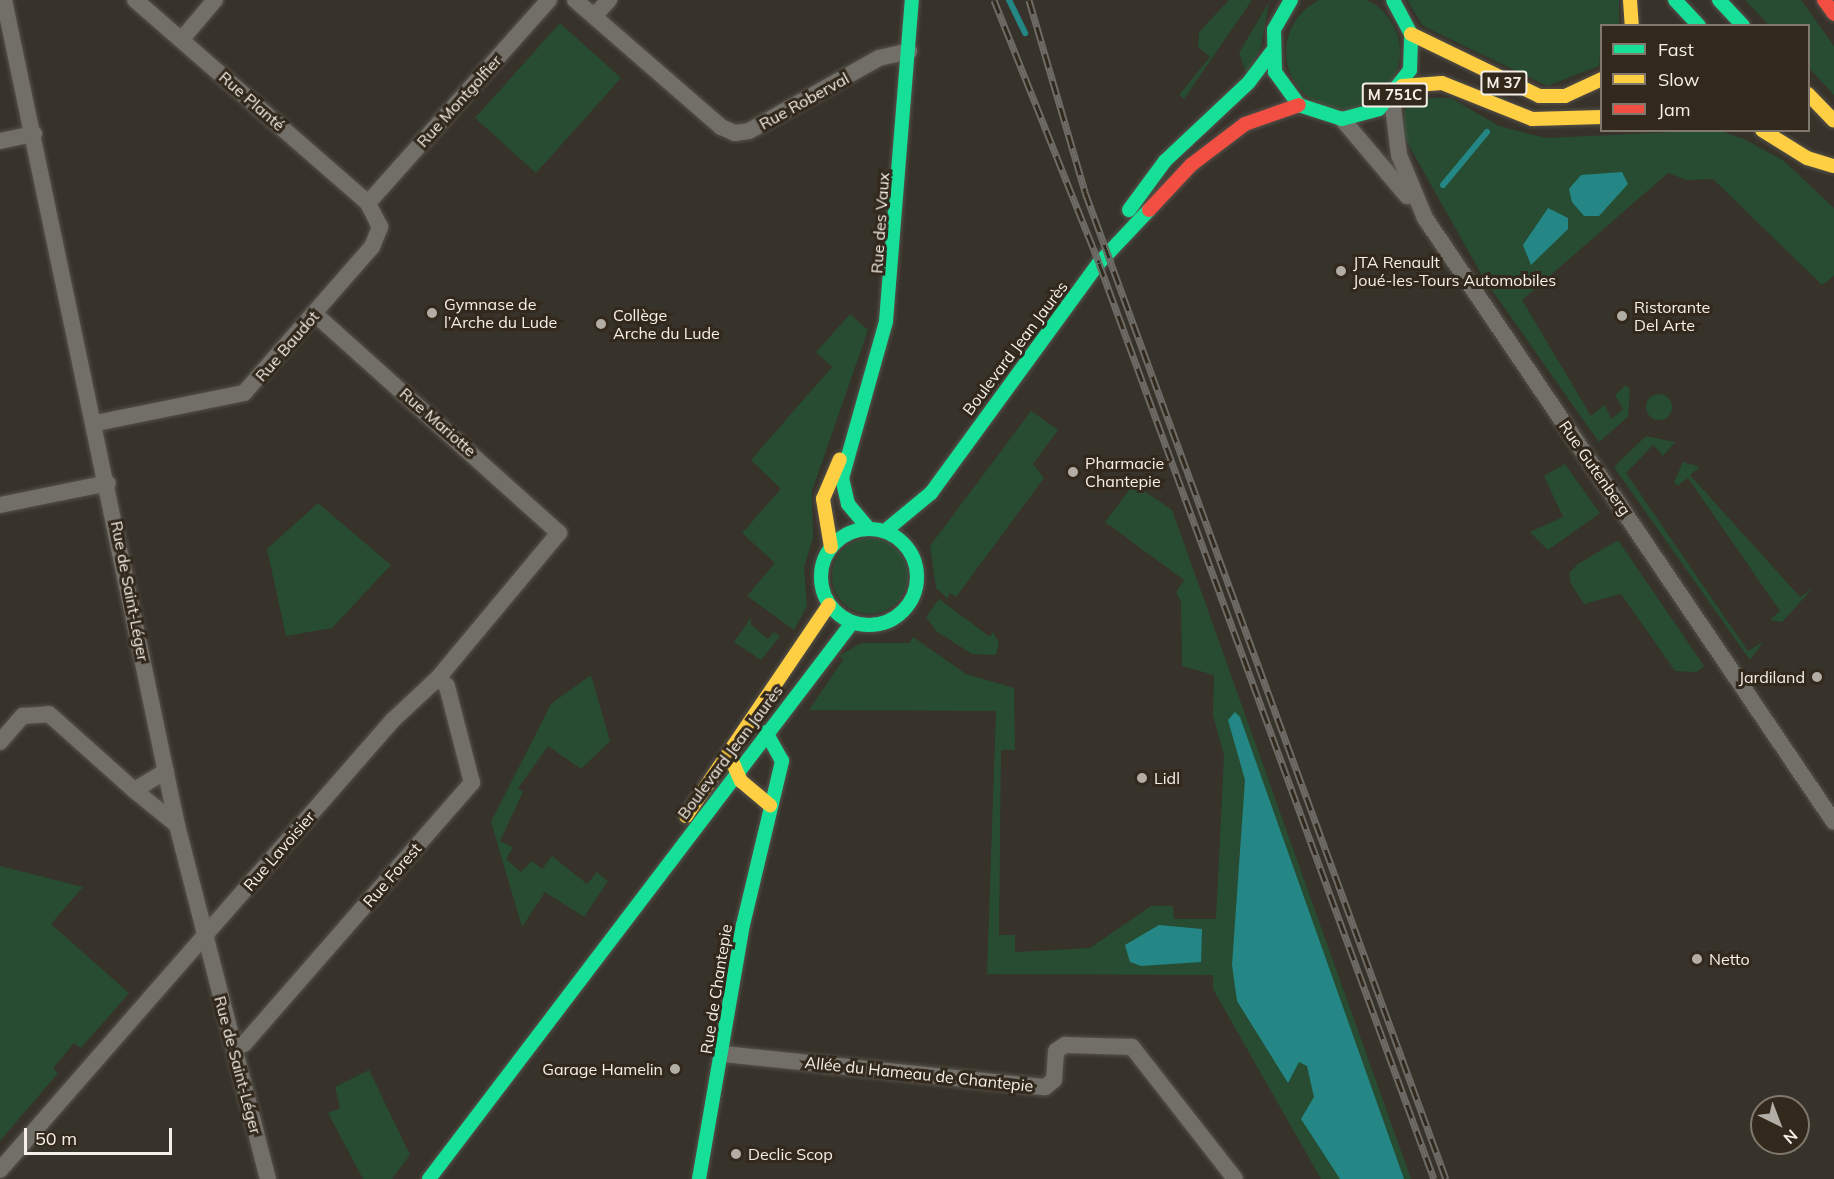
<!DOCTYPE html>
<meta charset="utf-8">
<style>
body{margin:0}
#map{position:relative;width:1834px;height:1179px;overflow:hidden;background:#37322a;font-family:Mulish,sans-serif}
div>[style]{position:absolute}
.green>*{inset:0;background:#274c31}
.round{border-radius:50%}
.water>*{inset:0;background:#248786}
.stream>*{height:6px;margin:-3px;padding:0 3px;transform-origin:3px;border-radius:3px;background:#248786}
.roads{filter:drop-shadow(0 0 2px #55514a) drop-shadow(0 0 2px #55514a)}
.street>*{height:16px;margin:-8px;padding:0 8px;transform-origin:8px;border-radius:8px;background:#726e68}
.fast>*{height:14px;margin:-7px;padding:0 7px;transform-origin:7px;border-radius:7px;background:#16e098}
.fast>.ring{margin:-7px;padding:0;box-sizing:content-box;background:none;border:14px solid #16e098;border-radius:50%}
.slow>*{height:14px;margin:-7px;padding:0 7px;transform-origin:7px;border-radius:7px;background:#ffcf43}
.jam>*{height:14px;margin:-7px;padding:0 7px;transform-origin:7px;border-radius:7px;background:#f24e42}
.rail>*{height:7px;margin-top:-3.5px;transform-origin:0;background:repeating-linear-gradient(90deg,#32291c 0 14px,#6e6b66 0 28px);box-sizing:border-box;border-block:2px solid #6e6b66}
.dots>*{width:16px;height:16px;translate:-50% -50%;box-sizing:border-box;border:3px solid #32291c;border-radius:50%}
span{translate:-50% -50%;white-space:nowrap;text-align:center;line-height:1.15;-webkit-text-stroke:6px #32291c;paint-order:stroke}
.shield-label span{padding:2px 4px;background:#32291c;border:2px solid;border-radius:4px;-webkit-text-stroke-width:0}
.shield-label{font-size:15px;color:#f5efe7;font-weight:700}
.street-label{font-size:16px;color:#f5efe7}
.poi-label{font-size:16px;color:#f5efe7}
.left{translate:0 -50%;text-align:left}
.right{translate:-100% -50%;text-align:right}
.legend{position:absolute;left:1600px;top:24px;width:210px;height:108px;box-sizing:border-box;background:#32291c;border:2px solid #80786d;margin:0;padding:8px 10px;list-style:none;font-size:18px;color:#f5efe7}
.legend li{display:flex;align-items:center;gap:12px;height:30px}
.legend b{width:30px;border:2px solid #80786d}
.north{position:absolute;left:1750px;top:1095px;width:60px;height:60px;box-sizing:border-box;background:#32291c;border:2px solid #80786d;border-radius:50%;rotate:138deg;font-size:16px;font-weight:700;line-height:24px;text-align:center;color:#f5efe7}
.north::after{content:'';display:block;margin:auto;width:21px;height:27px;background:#b2ada5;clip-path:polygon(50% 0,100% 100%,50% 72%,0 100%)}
.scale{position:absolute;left:24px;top:1128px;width:148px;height:27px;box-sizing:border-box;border:3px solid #f5efe7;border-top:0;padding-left:8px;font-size:18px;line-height:21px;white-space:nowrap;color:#f5efe7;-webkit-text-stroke:4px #32291c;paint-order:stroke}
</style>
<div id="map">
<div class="green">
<div class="round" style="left:1286px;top:-5px;width:114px;height:114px"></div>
<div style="clip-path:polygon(1229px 0,1252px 0,1184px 99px,1179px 95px,1210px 57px,1198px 47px,1199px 32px)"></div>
<div style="clip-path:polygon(1407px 0,1619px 0,1619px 25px,1602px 26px,1599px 66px,1547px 86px,1423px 26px)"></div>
<div style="clip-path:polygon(1745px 0,1801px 0,1834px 46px,1834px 95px,1809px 68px,1808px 26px,1769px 25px)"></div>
<div style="clip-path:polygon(1269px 2px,1261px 47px,1247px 75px,1239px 53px)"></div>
<div style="clip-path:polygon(560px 23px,621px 78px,536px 173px,475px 118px)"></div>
<div style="clip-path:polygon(1415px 98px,1451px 98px,1499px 126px,1546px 138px,1718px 130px,1744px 139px,1783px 160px,1834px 208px,1834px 276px,1822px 285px,1713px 179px,1687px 180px,1668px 173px,1522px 300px,1591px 416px,1604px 405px,1612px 419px,1623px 409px,1615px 395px,1626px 385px,1630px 389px,1628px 417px,1599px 442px,1484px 279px,1403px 135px,1405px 109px)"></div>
<div style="clip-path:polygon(850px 314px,868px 330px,812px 491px,813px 538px,804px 567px,807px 606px,794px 630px,747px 596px,775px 563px,742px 533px,781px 489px,751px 460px,832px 367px,816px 352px)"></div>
<div class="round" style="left:1646px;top:394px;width:26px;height:26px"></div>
<div style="clip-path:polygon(1031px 411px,1058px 430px,1033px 464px,1044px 478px,956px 597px,949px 593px,948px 599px,936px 588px,930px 546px)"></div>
<div style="clip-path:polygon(1646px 436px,1675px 442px,1663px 456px,1653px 445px,1626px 473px,1748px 651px,1763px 642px,1750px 660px,1614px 467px)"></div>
<div style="clip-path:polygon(1683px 462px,1700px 467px,1690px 475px,1800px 597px,1813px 588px,1782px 622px,1770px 620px,1780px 611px,1688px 478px,1677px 486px,1674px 482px)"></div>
<div style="clip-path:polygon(1565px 464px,1600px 513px,1548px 550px,1530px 532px,1563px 517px,1544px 476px)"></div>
<div style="clip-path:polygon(1134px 484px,1172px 510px,1411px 1179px,1321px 1179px,1213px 989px,1213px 975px,987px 974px,996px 711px,809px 710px,843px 660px,839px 656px,861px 643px,909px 643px,913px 637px,966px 674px,1014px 688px,1015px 750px,1001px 750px,999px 935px,1015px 935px,1015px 952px,1090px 948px,1151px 906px,1173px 906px,1174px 919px,1216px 919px,1224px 756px,1213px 715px,1214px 675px,1182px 666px,1181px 602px,1176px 592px,1184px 580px,1105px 522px)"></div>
<div style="clip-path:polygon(318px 503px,391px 565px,332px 628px,286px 636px,267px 549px)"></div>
<div class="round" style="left:832px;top:538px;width:76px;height:76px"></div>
<div style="clip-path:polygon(1618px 540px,1704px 666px,1697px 672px,1675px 671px,1621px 594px,1584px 604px,1571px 584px,1569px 573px,1578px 564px)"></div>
<div style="clip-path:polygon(939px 599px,990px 637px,993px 632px,999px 643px,996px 655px,972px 654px,936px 631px,926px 617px)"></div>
<div style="clip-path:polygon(751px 618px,751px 625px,768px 639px,774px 632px,780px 636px,761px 660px,734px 642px)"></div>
<div style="clip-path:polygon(591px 675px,610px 741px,581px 769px,548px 746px,518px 788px,523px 792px,500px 841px,513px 847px,506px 859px,521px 872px,532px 861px,542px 869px,552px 856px,587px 884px,597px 872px,608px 881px,584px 917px,545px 892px,522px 927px,491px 822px,551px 704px)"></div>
<div style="clip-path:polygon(0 866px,83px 887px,51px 924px,129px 993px,81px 1048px,74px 1043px,53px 1068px,58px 1073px,0 1141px)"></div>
<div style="clip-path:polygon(369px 1070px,410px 1155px,392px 1179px,363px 1179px,328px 1113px,340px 1108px,335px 1087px)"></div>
</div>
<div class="water">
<div style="clip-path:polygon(1622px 172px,1628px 184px,1599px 216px,1584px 216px,1572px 202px,1569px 189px,1581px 175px)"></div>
<div style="clip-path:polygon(1548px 208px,1568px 218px,1568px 229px,1531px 265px,1523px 245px)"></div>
<div style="clip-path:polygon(1235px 712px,1240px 717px,1404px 1179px,1340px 1179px,1301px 1119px,1314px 1097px,1307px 1066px,1299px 1062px,1288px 1083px,1237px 1001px,1232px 965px,1245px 780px,1228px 720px)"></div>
<div style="clip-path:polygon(1159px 925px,1202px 929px,1201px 962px,1141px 966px,1130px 962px,1125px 945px)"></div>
</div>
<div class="stream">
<div style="left:1009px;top:0;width:37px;rotate:64deg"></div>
<div style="left:1443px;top:185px;width:69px;rotate:-50.3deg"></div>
</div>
<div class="roads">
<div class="street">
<div style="left:4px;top:0;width:843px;rotate:78.16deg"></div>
<div style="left:177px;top:825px;width:366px;rotate:75.6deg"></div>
<div style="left:575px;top:0;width:194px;rotate:41deg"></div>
<div style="left:721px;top:127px;width:15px;rotate:23deg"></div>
<div style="left:735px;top:133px;width:14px;rotate:-8deg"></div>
<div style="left:749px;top:131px;width:149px;rotate:-29.3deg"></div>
<div style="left:879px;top:58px;width:31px;rotate:-13deg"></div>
<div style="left:595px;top:15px;width:21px;rotate:-47deg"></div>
<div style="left:182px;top:39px;width:51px;rotate:-49.8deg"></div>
<div style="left:1392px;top:99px;width:56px;rotate:82.9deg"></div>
<div style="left:1399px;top:155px;width:68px;rotate:67.6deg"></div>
<div style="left:1425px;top:218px;width:729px;rotate:55.9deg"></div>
<div style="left:1342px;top:119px;width:101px;rotate:49.8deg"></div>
<div style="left:0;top:141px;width:35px;rotate:-12deg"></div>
<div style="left:368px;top:203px;width:272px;rotate:-48.3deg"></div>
<div style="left:96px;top:423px;width:151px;rotate:-11.5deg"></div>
<div style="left:244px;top:393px;width:194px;rotate:-48.8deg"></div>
<div style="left:372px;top:247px;width:22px;rotate:-68deg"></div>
<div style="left:380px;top:227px;width:27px;rotate:-117deg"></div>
<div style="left:368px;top:203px;width:309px;rotate:-138.9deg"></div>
<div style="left:0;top:505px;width:110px;rotate:-11.5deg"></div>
<div style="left:0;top:742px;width:35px;rotate:-49deg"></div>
<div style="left:23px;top:716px;width:26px;rotate:-4deg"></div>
<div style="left:49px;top:714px;width:114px;rotate:41.8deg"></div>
<div style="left:166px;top:771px;width:37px;rotate:149deg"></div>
<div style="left:134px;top:790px;width:55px;rotate:39.1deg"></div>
<div style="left:234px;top:1047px;width:10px;rotate:-17deg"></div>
<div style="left:244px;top:1044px;width:347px;rotate:-48.9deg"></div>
<div style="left:472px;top:783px;width:100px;rotate:-104.5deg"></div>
<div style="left:447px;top:686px;width:12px;rotate:-138deg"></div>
<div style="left:723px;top:1054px;width:324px;rotate:5.9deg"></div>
<div style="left:1045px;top:1087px;width:11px;rotate:-38deg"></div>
<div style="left:1054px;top:1080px;width:29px;rotate:-86deg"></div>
<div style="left:1056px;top:1051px;width:11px;rotate:-34deg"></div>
<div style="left:1065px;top:1045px;width:67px;rotate:1.7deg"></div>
<div style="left:1132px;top:1047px;width:167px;rotate:52deg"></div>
<div style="left:0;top:1170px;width:597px;rotate:-48.87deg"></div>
<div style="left:393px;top:720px;width:62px;rotate:-43deg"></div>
<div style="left:438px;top:678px;width:189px;rotate:-50.2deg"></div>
<div style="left:559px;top:533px;width:328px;rotate:-138.1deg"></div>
</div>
<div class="fast">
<div style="left:1291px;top:0;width:34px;rotate:120deg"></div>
<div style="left:1274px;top:30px;width:42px;rotate:88.6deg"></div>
<div style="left:1275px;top:72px;width:41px;rotate:54deg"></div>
<div style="left:1299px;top:105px;width:45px;rotate:18deg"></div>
<div style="left:1342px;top:119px;width:38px;rotate:-15deg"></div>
<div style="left:1379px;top:109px;width:50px;rotate:-51.5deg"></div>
<div style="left:1410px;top:70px;width:36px;rotate:-88deg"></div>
<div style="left:1411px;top:34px;width:38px;rotate:-118deg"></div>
<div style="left:1675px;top:0;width:35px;rotate:47deg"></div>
<div style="left:1719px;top:0;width:35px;rotate:47deg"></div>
<div style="left:1129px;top:210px;width:61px;rotate:-53.7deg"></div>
<div style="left:1165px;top:161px;width:115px;rotate:-43.2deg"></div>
<div style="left:1249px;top:82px;width:38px;rotate:-53deg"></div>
<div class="ring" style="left:821px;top:529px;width:82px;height:82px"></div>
<div style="left:869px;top:529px;width:33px;rotate:-130deg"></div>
<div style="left:848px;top:504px;width:27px;rotate:-103deg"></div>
<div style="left:842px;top:478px;width:163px;rotate:-74.3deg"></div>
<div style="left:886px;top:321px;width:322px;rotate:-85.4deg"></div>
<div style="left:885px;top:531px;width:60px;rotate:-39.6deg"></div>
<div style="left:931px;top:493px;width:285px;rotate:-53.9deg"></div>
<div style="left:1099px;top:263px;width:73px;rotate:-46.7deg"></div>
<div style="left:429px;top:1179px;width:697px;rotate:-52.75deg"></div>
<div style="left:699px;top:1179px;width:258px;rotate:-80.2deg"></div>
<div style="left:743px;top:925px;width:169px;rotate:-76.6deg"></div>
<div style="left:782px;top:761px;width:33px;rotate:-119deg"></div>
</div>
<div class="slow">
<div style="left:1630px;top:0;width:26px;rotate:86deg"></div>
<div style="left:1411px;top:34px;width:142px;rotate:25.8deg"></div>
<div style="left:1539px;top:96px;width:26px"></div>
<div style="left:1565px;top:96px;width:41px;rotate:-24.7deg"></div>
<div style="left:1402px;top:86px;width:40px;rotate:-4.3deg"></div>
<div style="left:1442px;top:83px;width:97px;rotate:21.8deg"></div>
<div style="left:1532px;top:119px;width:70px;rotate:-1.6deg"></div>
<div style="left:1808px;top:94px;width:37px;rotate:46deg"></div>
<div style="left:1762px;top:130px;width:53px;rotate:31.9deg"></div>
<div style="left:1807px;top:158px;width:27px;rotate:17deg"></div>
<div style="left:831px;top:547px;width:49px;rotate:-99.5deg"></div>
<div style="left:823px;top:499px;width:43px;rotate:-67deg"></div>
<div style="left:732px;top:761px;width:22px;rotate:66deg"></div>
<div style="left:741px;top:781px;width:38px;rotate:40deg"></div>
<div style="left:686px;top:816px;width:255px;rotate:-55.9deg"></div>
</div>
<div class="jam">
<div style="left:1824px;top:0;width:17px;rotate:54deg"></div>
<div style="left:1149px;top:210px;width:62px;rotate:-47deg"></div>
<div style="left:1191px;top:165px;width:68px;rotate:-37.2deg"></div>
<div style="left:1245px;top:124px;width:57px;rotate:-19.4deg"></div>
</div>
</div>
<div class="rail">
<div style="left:994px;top:0;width:283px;rotate:68.2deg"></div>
<div style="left:1099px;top:263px;width:975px;rotate:69.91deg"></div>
<div style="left:1029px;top:0;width:200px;rotate:73.7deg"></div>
<div style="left:1085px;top:192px;width:1051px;rotate:69.91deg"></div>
</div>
<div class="dots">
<div style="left:1341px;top:271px;background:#b2ada5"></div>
<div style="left:432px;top:313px;background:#b2ada5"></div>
<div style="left:1622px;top:316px;background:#b2ada5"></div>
<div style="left:601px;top:324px;background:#b2ada5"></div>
<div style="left:1073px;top:472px;background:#b2ada5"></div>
<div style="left:1817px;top:677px;background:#b2ada5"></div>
<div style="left:1142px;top:778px;background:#b2ada5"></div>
<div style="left:1697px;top:959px;background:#b2ada5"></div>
<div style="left:675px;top:1069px;background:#b2ada5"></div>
<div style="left:736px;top:1154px;background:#b2ada5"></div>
</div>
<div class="shield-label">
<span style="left:1504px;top:83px">M 37</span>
<span style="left:1395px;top:95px">M 751C</span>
</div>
<div class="street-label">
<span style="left:252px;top:101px;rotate:41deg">Rue Planté</span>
<span style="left:459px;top:101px;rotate:-48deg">Rue Montgolfier</span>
<span style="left:804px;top:101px;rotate:-29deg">Rue Roberval</span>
<span style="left:880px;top:223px;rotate:-86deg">Rue des Vaux</span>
<span style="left:287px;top:346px;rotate:-49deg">Rue Baudot</span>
<span style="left:1015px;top:348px;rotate:-53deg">Boulevard Jean Jaurès</span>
<span style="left:438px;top:422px;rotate:41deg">Rue Mariotte</span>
<span style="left:1595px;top:468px;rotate:55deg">Rue Gutenberg</span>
<span style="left:130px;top:591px;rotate:79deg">Rue de Saint-Léger</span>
<span style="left:730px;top:752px;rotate:-53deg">Boulevard Jean Jaurès</span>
<span style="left:279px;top:851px;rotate:-49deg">Rue Lavoisier</span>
<span style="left:392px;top:875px;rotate:-49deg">Rue Forest</span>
<span style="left:716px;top:989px;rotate:-81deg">Rue de Chantepie</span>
<span style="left:238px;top:1065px;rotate:75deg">Rue de Saint-Léger</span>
<span style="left:919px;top:1074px;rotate:6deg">Allée du Hameau de Chantepie</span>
</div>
<div class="poi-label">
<span class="left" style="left:1353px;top:271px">JTA Renault<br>Joué-les-Tours Automobiles</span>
<span class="left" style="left:444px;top:313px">Gymnase de<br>l’Arche du Lude</span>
<span class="left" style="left:1634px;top:316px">Ristorante<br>Del Arte</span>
<span class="left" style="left:613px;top:324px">Collège<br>Arche du Lude</span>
<span class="left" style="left:1085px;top:472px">Pharmacie<br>Chantepie</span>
<span class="right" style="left:1805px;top:677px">Jardiland</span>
<span class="left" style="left:1154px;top:778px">Lidl</span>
<span class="left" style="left:1709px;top:959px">Netto</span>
<span class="right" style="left:663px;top:1069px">Garage Hamelin</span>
<span class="left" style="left:748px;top:1154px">Declic Scop</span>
</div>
<ul class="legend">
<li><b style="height:8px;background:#16e098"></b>Fast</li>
<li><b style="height:8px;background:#ffcf43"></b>Slow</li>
<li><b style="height:8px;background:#f24e42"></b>Jam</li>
</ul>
<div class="north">N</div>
<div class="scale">50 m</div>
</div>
